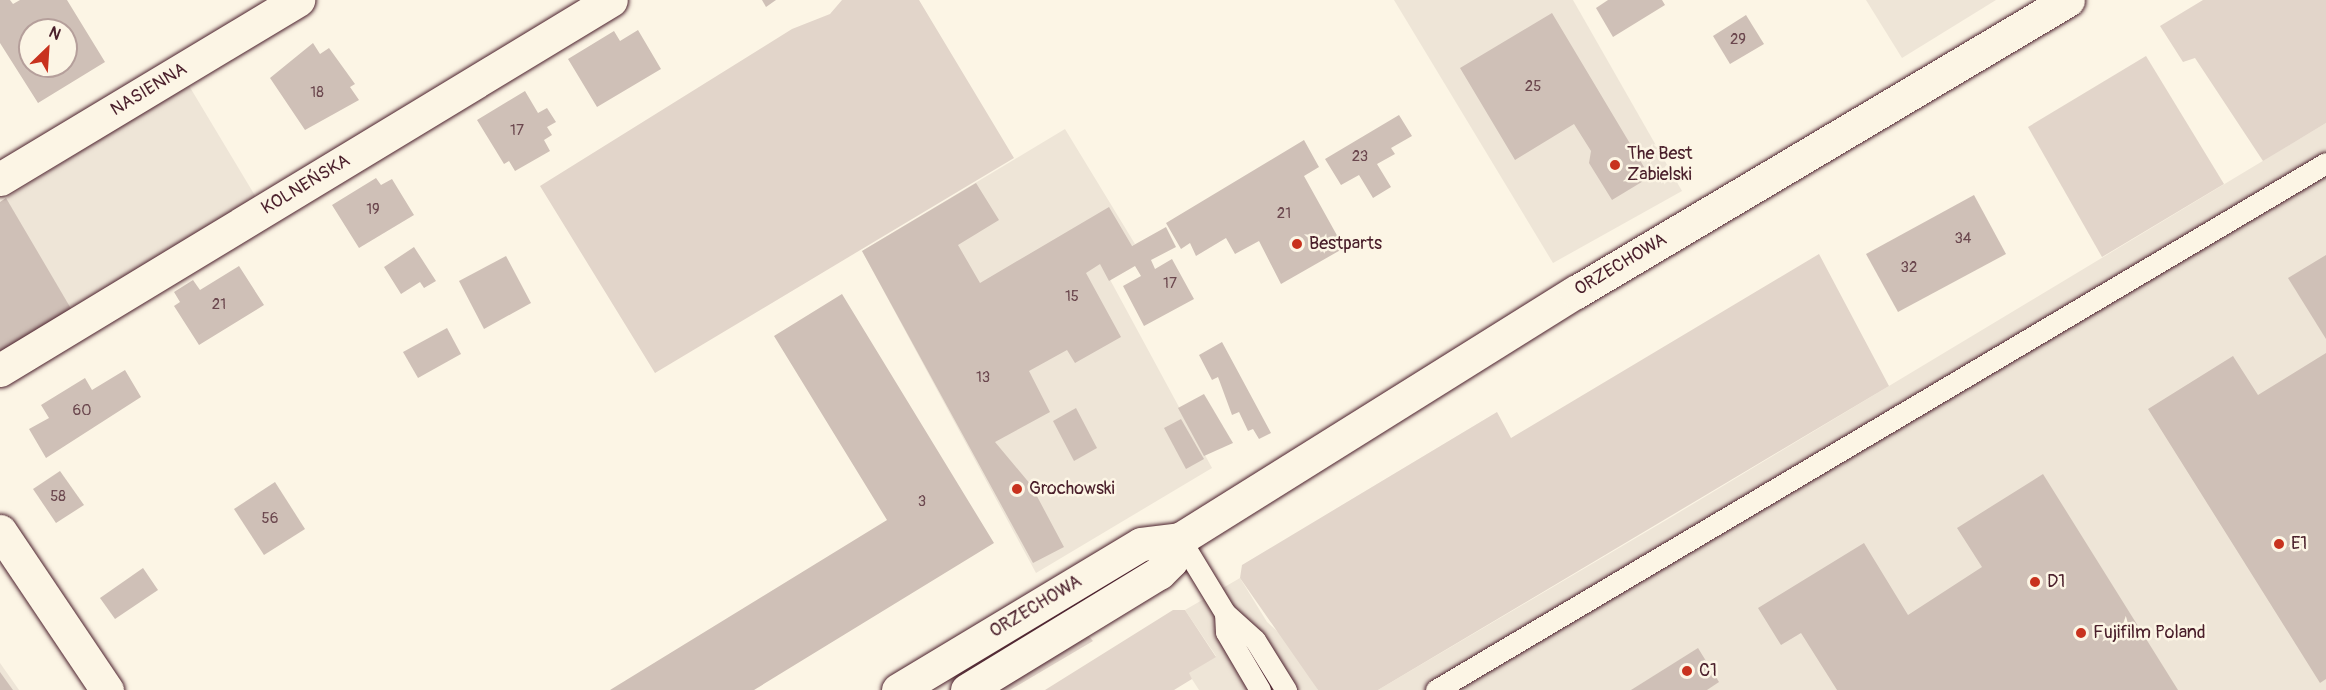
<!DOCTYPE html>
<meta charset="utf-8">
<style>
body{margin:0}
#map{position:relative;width:2326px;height:690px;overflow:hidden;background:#fcf5e5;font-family:Pangolin,sans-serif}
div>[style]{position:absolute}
.built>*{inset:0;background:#eee5d7}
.green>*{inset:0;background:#e2d5ca}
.building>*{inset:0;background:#cfc0b7}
.roads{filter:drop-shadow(0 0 2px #4a1f2b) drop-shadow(0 0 2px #4a1f2b)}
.service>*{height:21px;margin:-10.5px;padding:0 10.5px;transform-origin:10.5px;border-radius:10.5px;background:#fcf5e5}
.minor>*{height:33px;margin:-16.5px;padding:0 16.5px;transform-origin:16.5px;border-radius:16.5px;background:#fcf5e5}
.dots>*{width:16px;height:16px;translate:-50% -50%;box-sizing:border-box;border:3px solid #fcf5e5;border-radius:50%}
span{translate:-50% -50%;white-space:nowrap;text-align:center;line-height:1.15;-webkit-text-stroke:5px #fcf5e5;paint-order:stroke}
.number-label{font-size:15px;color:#6b474e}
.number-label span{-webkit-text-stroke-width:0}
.street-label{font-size:18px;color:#4a1f2b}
.poi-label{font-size:18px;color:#4a1f2b}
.left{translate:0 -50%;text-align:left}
.north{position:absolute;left:18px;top:18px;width:60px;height:60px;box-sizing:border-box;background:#fcf5e5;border:2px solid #b59f9b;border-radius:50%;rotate:25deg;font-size:16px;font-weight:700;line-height:24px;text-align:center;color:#4a1f2b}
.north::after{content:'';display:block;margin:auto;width:21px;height:27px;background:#c8321e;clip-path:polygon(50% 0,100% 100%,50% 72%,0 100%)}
</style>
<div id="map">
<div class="built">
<div style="clip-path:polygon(1394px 0,1573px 0,1682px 191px,1553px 263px)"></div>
<div style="clip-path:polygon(1866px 0,1996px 0,1902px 58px)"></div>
<div style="clip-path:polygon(188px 84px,257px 199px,0 356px,0 202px)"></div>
<div style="clip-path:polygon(2326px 123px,2326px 690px,1378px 690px,1673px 516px)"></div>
<div style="clip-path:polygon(1065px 129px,1135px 244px,1101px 263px,1212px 468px,1036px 573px,862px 251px)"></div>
<div style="clip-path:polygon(1240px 578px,1267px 622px,1286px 639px,1318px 690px,1199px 690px,1188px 673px,1216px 656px,1185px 610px)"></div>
<div style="clip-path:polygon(0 663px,19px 690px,0 690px)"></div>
</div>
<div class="green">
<div style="clip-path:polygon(842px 0,919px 0,1014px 158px,655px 373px,540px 186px,792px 29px,830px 14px)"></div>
<div style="clip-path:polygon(2203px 0,2326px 0,2326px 123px,2263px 161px,2195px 58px,2183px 62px,2160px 26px)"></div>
<div style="clip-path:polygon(2146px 56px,2224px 184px,2102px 257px,2028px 127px)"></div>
<div style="clip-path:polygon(1819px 254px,1889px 386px,1378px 690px,1318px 690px,1240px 578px,1242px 565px,1497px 412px,1511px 438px)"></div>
<div style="clip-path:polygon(1173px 610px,1185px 610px,1216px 657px,1189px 673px,1192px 679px,1174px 690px,1045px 690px)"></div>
<div style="clip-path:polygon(1087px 634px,1093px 641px,1010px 690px,991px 690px)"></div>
</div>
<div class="building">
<div style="clip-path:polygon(evenodd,0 0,10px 0,13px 4px,20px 0,67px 0,105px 62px,38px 103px,0 43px,0 0,30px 30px,66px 30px,66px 66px,30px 66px,30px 30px)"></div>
<div style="clip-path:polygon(762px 0,776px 0,766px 7px)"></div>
<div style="clip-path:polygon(1608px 0,1662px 0,1665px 5px,1613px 37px,1596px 8px)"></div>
<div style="clip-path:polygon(1552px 13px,1650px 177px,1612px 200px,1589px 163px,1591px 151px,1574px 124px,1515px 160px,1460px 68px)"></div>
<div style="clip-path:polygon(1746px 15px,1764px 44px,1730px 64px,1713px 36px)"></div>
<div style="clip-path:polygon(638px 30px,661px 69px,597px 107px,568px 59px,614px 31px,620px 41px)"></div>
<div style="clip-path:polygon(313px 43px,320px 54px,329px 48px,355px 84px,350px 87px,359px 100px,305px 130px,270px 78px)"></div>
<div style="clip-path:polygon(525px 91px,538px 113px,547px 108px,556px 122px,547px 127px,552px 135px,544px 140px,550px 151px,515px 171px,509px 161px,504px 164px,477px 120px)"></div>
<div style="clip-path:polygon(1399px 115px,1412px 136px,1391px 148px,1395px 154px,1377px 164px,1391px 187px,1373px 198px,1359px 175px,1341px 185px,1325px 159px)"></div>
<div style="clip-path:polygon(1304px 140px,1319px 167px,1304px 176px,1344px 248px,1281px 284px,1259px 241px,1235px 254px,1226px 238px,1196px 256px,1190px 243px,1181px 249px,1166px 223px)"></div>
<div style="clip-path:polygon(376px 178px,381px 185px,392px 179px,414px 215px,359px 248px,332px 205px)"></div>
<div style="clip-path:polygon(976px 183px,999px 220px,958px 245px,980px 283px,1109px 207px,1132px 246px,1166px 227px,1176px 247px,1151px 260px,1155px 269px,1172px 259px,1194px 299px,1144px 326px,1123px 286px,1141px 276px,1135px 266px,1109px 281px,1100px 264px,1086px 273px,1121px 337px,1075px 363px,1067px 350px,1029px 371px,1050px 412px,995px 442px,1031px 485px,1064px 547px,1033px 563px,862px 251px)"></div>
<div style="clip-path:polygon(1974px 195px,2006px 254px,1898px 312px,1866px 254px)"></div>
<div style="clip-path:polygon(6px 198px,73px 312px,0 356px,0 202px)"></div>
<div style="clip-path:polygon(414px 247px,436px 281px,424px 288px,420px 282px,401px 294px,384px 267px)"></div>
<div style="clip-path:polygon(2326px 255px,2326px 339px,2288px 278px)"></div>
<div style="clip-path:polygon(506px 256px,531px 303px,484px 329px,459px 281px)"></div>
<div style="clip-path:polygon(239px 266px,264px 305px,199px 345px,174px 306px,180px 302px,174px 292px,193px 280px,200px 290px)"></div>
<div style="clip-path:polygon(842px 294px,994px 543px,754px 690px,610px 690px,887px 520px,774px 336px)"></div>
<div style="clip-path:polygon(447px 328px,461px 354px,418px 378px,403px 352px)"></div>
<div style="clip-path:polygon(1222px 342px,1271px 433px,1259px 439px,1253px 429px,1248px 431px,1239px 412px,1232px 415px,1218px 377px,1212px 380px,1199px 355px)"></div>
<div style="clip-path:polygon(2326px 353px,2326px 679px,2320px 683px,2148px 409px,2233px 356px,2258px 395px)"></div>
<div style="clip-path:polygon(125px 370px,141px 397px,46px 458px,29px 429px,49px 418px,41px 405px,85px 378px,92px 390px)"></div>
<div style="clip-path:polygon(1204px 394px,1233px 443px,1204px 456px,1178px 408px)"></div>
<div style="clip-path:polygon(1076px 408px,1097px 448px,1074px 461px,1053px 421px)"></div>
<div style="clip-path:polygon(1181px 419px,1204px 459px,1186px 469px,1164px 428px)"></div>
<div style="clip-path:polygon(60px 471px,84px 505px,56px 523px,33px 489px)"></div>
<div style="clip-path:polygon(2043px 474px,2178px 690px,1837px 690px,1801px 633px,1781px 645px,1758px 608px,1864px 543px,1908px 615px,1982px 567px,1957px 528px)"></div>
<div style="clip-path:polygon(275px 482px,305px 529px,264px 555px,234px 509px)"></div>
<div style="clip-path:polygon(143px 568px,158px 590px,115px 619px,100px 598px)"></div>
<div style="clip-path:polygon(1698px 648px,1719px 682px,1707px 690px,1631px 690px)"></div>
<div style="clip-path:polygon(0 672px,13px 690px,0 690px)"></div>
</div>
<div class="roads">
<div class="service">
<div style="left:1180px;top:539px;width:87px;rotate:58.7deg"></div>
<div style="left:1225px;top:613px;width:40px;rotate:42deg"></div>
<div style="left:1255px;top:640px;width:59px;rotate:58.2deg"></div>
<div style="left:1225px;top:613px;width:19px;rotate:87deg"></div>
<div style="left:1226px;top:632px;width:67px;rotate:59.6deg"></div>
<div style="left:1436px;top:690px;width:1034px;rotate:-30.63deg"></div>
</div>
<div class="minor">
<div style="left:0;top:179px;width:348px;rotate:-31deg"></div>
<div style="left:0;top:370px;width:714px;rotate:-31.2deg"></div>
<div style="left:0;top:531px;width:192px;rotate:56.1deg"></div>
<div style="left:898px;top:690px;width:283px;rotate:-31deg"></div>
<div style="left:1141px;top:544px;width:39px;rotate:-7deg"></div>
<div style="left:1180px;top:539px;width:467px;rotate:-32deg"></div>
<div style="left:1576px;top:292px;width:572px;rotate:-30.69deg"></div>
<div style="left:967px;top:690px;width:225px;rotate:-31.4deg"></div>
<div style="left:1159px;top:573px;width:17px;rotate:-45deg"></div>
<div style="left:1171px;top:561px;width:24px;rotate:-68deg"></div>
</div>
</div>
<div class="dots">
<div style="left:1615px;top:165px;background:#c8321e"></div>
<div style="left:1297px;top:244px;background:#c8321e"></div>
<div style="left:1017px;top:489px;background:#c8321e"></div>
<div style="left:2279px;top:544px;background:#c8321e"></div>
<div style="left:2035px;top:582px;background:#c8321e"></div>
<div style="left:2081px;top:633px;background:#c8321e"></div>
<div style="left:1687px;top:671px;background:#c8321e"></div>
</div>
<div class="number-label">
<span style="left:1738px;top:40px">29</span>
<span style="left:1533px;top:87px">25</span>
<span style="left:317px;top:93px">18</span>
<span style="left:517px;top:131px">17</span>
<span style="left:1360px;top:157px">23</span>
<span style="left:373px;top:210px">19</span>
<span style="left:1284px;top:214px">21</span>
<span style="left:1963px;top:239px">34</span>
<span style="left:1909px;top:268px">32</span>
<span style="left:1170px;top:284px">17</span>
<span style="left:1072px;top:297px">15</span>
<span style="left:219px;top:305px">21</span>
<span style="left:983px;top:378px">13</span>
<span style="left:82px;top:411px">60</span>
<span style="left:58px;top:497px">58</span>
<span style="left:922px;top:502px">3</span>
<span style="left:270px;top:519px">56</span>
</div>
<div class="street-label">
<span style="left:149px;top:90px;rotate:-31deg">NASIENNA</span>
<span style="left:306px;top:185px;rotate:-31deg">KOLNEŃSKA</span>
<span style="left:1621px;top:265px;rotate:-31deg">ORZECHOWA</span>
<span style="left:1036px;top:607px;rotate:-31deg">ORZECHOWA</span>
</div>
<div class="poi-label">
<span class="left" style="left:1627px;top:165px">The Best<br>Zabielski</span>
<span class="left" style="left:1309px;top:244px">Bestparts</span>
<span class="left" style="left:1029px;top:489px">Grochowski</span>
<span class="left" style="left:2291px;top:544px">E1</span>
<span class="left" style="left:2047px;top:582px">D1</span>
<span class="left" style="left:2093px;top:633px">Fujifilm Poland</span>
<span class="left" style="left:1699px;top:671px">C1</span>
</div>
<div class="north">N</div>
</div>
